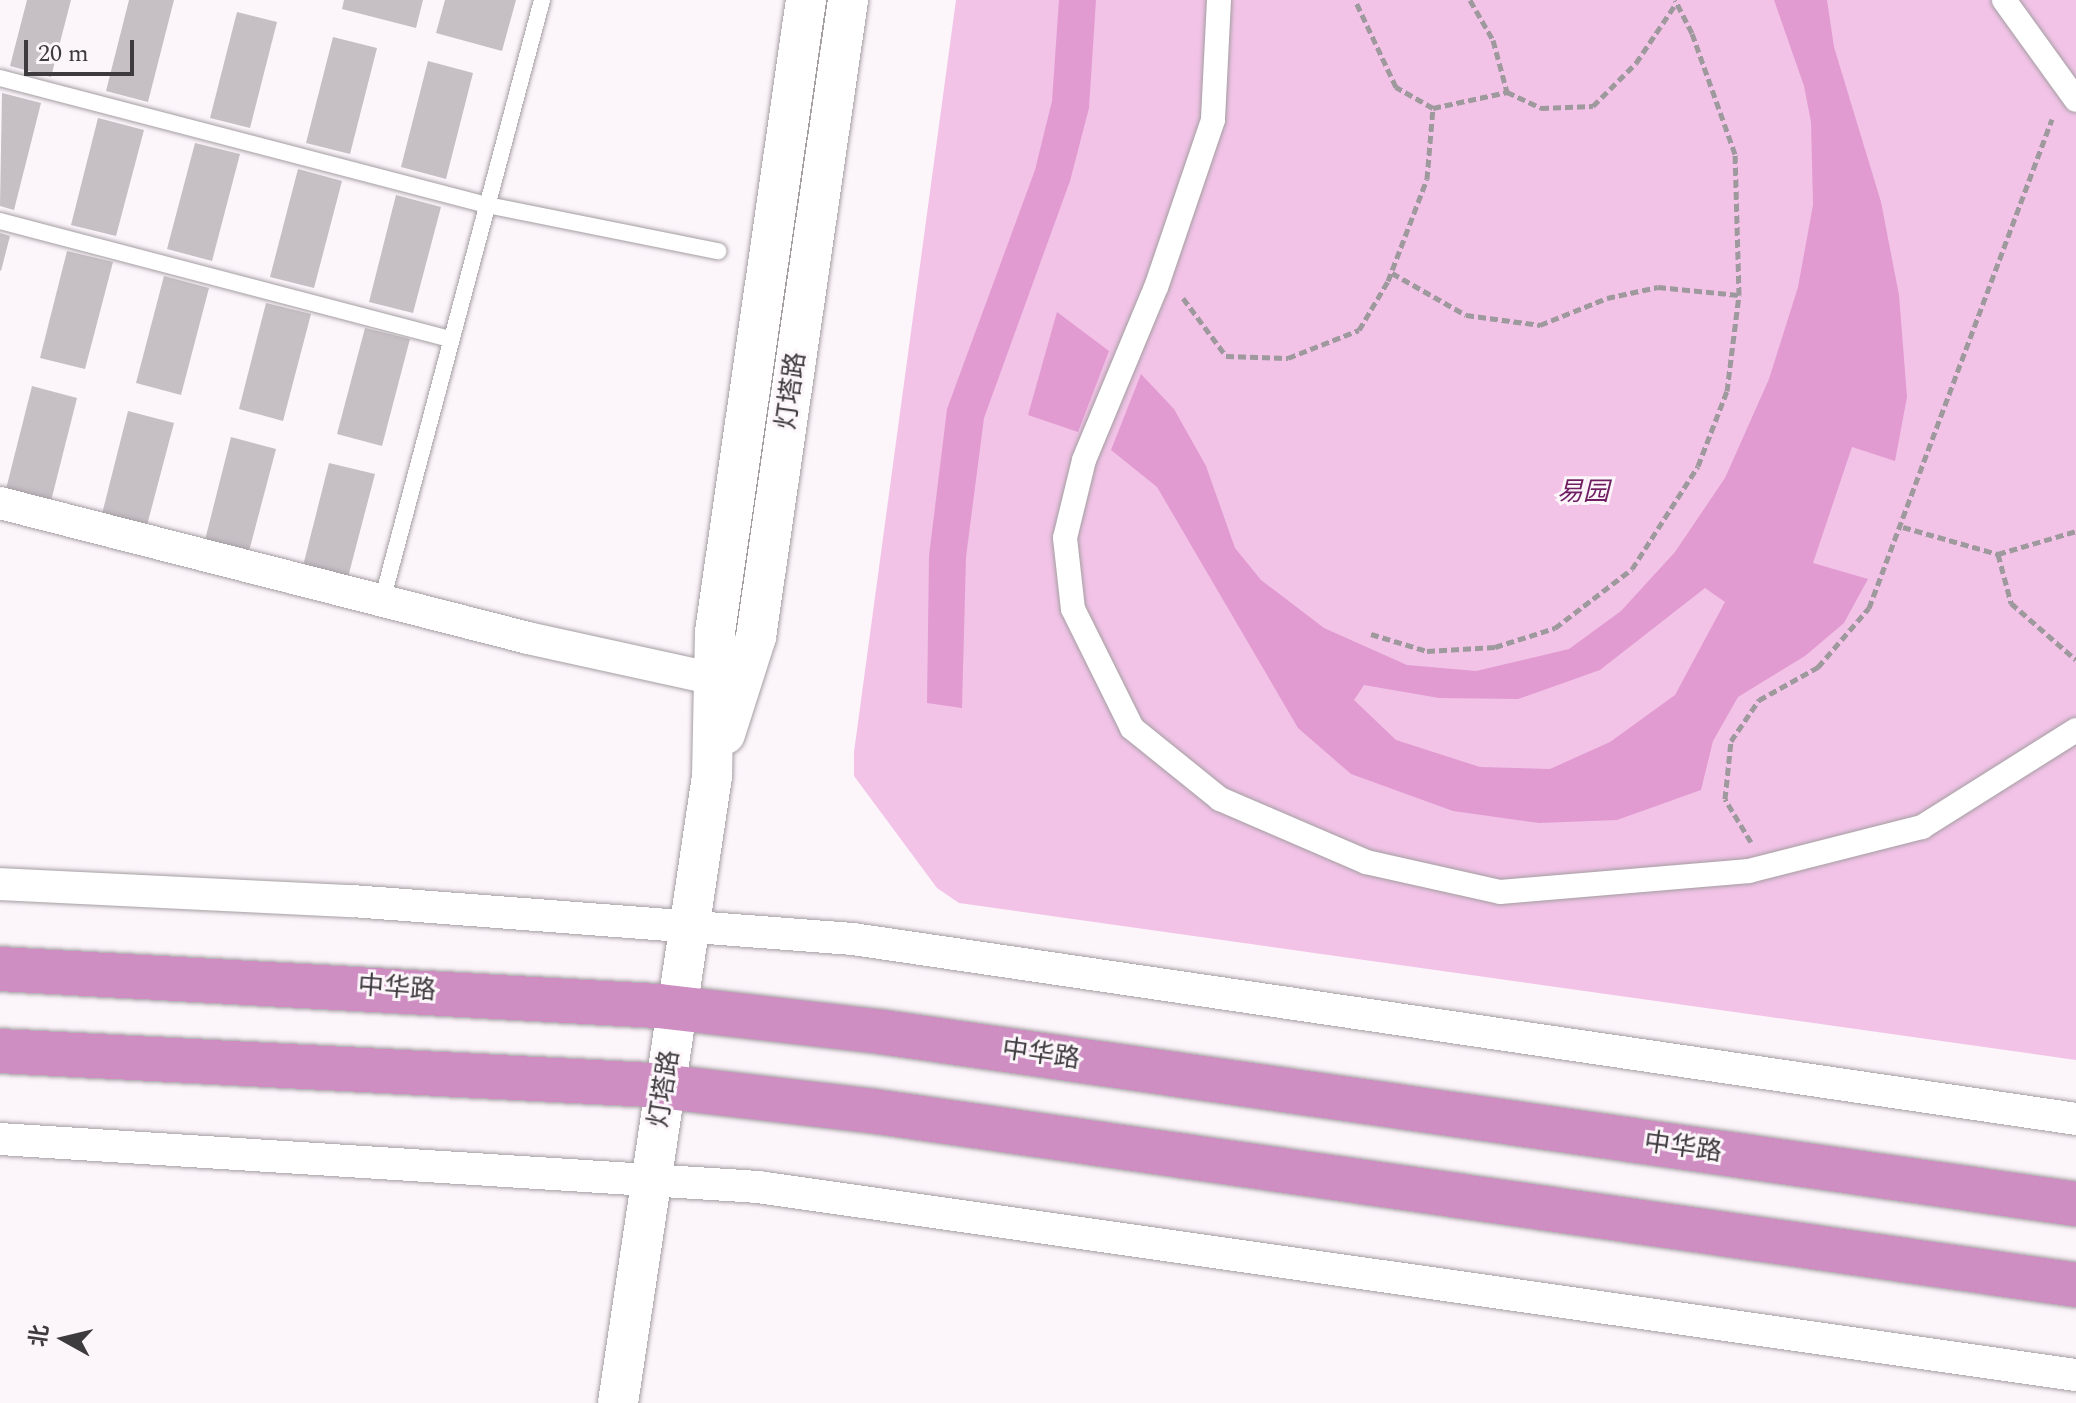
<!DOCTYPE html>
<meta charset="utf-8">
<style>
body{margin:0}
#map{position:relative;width:2076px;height:1403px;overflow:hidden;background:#fcf5fa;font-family:Spectral,"Noto Sans SC",serif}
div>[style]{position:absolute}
.green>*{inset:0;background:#f2c3e7}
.water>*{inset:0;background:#e19bd1}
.building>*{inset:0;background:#c6bfc4}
.path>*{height:5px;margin-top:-2.5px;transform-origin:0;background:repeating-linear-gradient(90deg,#9e999d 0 8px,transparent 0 12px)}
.roads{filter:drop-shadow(0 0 2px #a49ea2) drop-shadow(0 0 2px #a49ea2)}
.service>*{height:16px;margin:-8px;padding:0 8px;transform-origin:8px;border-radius:8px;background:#fff}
.pedestrian>*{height:24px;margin:-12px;padding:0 12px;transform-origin:12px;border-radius:12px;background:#fff}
.minor>*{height:32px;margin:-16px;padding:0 16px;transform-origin:16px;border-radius:16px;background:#fff}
.tertiary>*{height:40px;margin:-20px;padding:0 20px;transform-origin:20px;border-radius:20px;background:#fff}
.trunk>*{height:44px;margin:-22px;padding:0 22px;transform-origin:22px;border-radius:22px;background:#cf8ec2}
span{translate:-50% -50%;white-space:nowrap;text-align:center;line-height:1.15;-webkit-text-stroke:6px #fcf5fa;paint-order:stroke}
.street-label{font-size:26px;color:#3e3b3e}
.park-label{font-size:26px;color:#6f1e62;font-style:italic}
.north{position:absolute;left:24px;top:1299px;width:80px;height:80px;-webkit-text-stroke:6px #fcf5fa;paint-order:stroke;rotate:278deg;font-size:22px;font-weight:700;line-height:32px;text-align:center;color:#3e3b3e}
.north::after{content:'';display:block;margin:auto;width:28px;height:36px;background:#3e3b3e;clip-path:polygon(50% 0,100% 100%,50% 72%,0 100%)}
.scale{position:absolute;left:24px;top:40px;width:110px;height:36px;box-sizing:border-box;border:4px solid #3e3b3e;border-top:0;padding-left:10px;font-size:24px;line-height:28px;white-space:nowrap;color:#3e3b3e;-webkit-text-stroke:6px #fcf5fa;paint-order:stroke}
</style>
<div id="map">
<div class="green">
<div style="clip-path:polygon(956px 0,2076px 0,2076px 1060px,959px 903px,937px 888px,854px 776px,854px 752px)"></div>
</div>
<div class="water">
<div style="clip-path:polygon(1059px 0,1096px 0,1089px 108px,1070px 181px,984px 418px,966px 557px,962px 708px,927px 703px,929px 556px,947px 409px,1035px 170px,1052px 101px)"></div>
<div style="clip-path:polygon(evenodd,1774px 0,1827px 0,1834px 47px,1881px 202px,1899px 295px,1907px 397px,1895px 461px,1852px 447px,1813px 563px,1868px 579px,1844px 623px,1805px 656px,1738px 697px,1713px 741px,1701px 790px,1617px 820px,1539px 823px,1453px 811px,1351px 774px,1298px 728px,1157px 487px,1111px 450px,1141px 374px,1174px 409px,1206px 466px,1235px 548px,1261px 580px,1324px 628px,1407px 665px,1476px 671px,1569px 649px,1621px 611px,1675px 552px,1725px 478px,1769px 379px,1798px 287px,1813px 205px,1811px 122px,1804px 86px,1774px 0,1705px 588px,1725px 602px,1675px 695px,1610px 742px,1550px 769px,1480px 767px,1396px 740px,1354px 700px,1364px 685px,1439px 698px,1518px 699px,1600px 670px,1705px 588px)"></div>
<div style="clip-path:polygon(1057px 312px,1109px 351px,1078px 432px,1028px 415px)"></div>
</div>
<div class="building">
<div style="clip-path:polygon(27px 0,71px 0,51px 77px,10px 66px)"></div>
<div style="clip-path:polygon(129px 0,174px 0,148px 102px,106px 91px)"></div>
<div style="clip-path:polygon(344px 0,423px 0,416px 28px,342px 9px)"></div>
<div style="clip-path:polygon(445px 0,516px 0,502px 51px,436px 33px)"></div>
<div style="clip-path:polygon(237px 12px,277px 22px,250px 128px,210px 118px)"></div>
<div style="clip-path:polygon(333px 37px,377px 48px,350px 154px,306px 143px)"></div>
<div style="clip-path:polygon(428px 61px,473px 73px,446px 179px,401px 167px)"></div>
<div style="clip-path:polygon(2px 93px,41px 103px,14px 210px,0 206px)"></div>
<div style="clip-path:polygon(98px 118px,144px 130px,116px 236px,71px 225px)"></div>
<div style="clip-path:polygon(195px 143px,240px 154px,212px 261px,167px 249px)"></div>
<div style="clip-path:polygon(298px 169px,342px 181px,314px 288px,270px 277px)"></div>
<div style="clip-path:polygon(396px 195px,441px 207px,413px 313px,369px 302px)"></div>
<div style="clip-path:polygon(0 233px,10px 236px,1px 271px,0 270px)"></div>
<div style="clip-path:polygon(67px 251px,113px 262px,85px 369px,40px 358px)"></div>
<div style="clip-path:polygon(164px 276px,209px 288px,181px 395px,136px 383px)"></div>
<div style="clip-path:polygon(266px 303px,311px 314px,283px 421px,239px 409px)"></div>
<div style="clip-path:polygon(365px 328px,410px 339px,382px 446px,337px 434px)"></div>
<div style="clip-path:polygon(32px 386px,77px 398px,50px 505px,5px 493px)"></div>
<div style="clip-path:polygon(128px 411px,174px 423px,146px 529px,101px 518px)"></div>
<div style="clip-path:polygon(231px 437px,276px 449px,248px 555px,204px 544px)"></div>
<div style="clip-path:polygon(329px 463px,375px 474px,347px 581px,302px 570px)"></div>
</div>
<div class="path">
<div style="left:1470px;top:0;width:46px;rotate:60.1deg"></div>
<div style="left:1493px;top:40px;width:54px;rotate:74.9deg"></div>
<div style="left:1433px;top:108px;width:76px;rotate:-12.2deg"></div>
<div style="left:1507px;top:92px;width:38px;rotate:25deg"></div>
<div style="left:1541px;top:108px;width:52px;rotate:-2.2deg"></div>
<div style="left:1593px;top:106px;width:61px;rotate:-45deg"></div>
<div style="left:1636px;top:63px;width:70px;rotate:-56.1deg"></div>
<div style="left:1392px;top:273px;width:85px;rotate:29.6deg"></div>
<div style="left:1466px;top:315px;width:75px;rotate:7.7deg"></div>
<div style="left:1540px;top:325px;width:72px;rotate:-21.9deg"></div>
<div style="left:1607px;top:298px;width:52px;rotate:-12.2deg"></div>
<div style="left:1658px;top:287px;width:81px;rotate:5.6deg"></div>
<div style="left:1183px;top:298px;width:72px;rotate:53.4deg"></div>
<div style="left:1226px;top:356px;width:62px;rotate:1.8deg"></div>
<div style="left:1288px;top:358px;width:76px;rotate:-21.5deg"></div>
<div style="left:1359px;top:330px;width:57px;rotate:-59.4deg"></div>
<div style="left:1388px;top:281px;width:109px;rotate:-69.1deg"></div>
<div style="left:1427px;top:179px;width:71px;rotate:-85.2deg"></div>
<div style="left:1433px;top:108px;width:43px;rotate:-150.4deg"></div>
<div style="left:1396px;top:87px;width:96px;rotate:-115.2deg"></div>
<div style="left:1903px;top:527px;width:99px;rotate:15.9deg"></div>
<div style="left:1998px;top:554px;width:81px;rotate:-16.4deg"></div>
<div style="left:1998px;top:554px;width:51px;rotate:75.1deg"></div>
<div style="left:2011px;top:603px;width:86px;rotate:41.2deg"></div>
<div style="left:1371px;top:634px;width:59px;rotate:16.9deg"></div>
<div style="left:1427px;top:651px;width:68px;rotate:-3.4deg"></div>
<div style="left:1495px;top:647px;width:63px;rotate:-17.6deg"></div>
<div style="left:1555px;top:628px;width:97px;rotate:-37.5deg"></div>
<div style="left:1632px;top:569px;width:122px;rotate:-57.3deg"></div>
<div style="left:1698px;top:466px;width:80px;rotate:-68.9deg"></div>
<div style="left:1727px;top:391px;width:97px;rotate:-82.9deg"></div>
<div style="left:1739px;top:295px;width:141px;rotate:-91.6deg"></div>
<div style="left:1735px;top:154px;width:128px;rotate:-109.6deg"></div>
<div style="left:1692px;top:33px;width:37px;rotate:-117deg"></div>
<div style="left:1751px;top:842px;width:50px;rotate:-121.2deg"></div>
<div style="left:1725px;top:799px;width:58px;rotate:-84.1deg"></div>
<div style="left:1731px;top:741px;width:50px;rotate:-55.7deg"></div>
<div style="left:1759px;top:700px;width:68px;rotate:-29.2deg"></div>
<div style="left:1818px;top:667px;width:78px;rotate:-49.2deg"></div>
<div style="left:1869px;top:608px;width:522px;rotate:-69.48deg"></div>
</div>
<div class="roads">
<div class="service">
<div style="left:0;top:78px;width:503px;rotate:14.62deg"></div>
<div style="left:487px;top:205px;width:236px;rotate:11.3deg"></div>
<div style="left:0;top:221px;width:466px;rotate:14.7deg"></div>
<div style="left:382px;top:601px;width:622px;rotate:-75.09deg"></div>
</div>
<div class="pedestrian">
<div style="left:1219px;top:0;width:120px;rotate:92.9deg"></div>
<div style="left:1213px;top:120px;width:176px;rotate:108.8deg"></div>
<div style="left:1156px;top:287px;width:187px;rotate:112.6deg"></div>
<div style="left:1084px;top:460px;width:80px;rotate:103.7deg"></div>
<div style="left:1065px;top:538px;width:71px;rotate:83.6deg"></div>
<div style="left:1073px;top:609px;width:133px;rotate:63.6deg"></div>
<div style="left:1132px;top:728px;width:113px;rotate:38.9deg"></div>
<div style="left:1220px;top:799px;width:159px;rotate:23.3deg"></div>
<div style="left:1366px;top:862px;width:137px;rotate:12.6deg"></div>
<div style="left:1500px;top:892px;width:250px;rotate:-4.8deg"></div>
<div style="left:1749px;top:871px;width:179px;rotate:-14.3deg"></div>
<div style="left:1922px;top:827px;width:182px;rotate:-32.2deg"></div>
<div style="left:2004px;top:0;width:123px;rotate:54.2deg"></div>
</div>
<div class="minor">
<div style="left:0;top:503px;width:545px;rotate:14.34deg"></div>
<div style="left:528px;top:638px;width:190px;rotate:12.4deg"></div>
<div style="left:0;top:884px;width:352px;rotate:2.8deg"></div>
<div style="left:352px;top:901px;width:502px;rotate:4.34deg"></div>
<div style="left:853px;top:939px;width:1236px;rotate:8.37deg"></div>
<div style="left:0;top:1139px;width:760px;rotate:3.62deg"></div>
<div style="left:758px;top:1187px;width:1331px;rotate:8.12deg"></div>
</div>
<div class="tertiary">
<div style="left:725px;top:734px;width:102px;rotate:-72.3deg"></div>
<div style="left:756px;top:637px;width:644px;rotate:-81.78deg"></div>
<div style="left:618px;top:1403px;width:634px;rotate:-81.47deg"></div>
<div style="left:712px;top:776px;width:144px;rotate:-88.8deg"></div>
<div style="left:715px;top:632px;width:639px;rotate:-81.81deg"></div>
</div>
<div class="trunk">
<div style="left:0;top:969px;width:659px;rotate:3.22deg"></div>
<div style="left:658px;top:1006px;width:226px;rotate:6.6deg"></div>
<div style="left:882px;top:1032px;width:1206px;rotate:8.2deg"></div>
<div style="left:0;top:1051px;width:652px;rotate:2.99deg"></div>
<div style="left:651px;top:1085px;width:223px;rotate:6.7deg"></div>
<div style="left:872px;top:1111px;width:1217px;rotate:8.22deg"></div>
</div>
</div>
<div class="street-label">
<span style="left:792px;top:391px;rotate:-82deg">灯塔路</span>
<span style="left:397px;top:989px;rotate:4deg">中华路</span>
<span style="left:1041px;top:1055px;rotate:8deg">中华路</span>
<span style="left:665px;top:1089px;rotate:-81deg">灯塔路</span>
<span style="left:1683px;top:1148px;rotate:8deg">中华路</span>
</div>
<div class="park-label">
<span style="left:1583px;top:493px">易园</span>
</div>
<div class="north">北</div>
<div class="scale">20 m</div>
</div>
